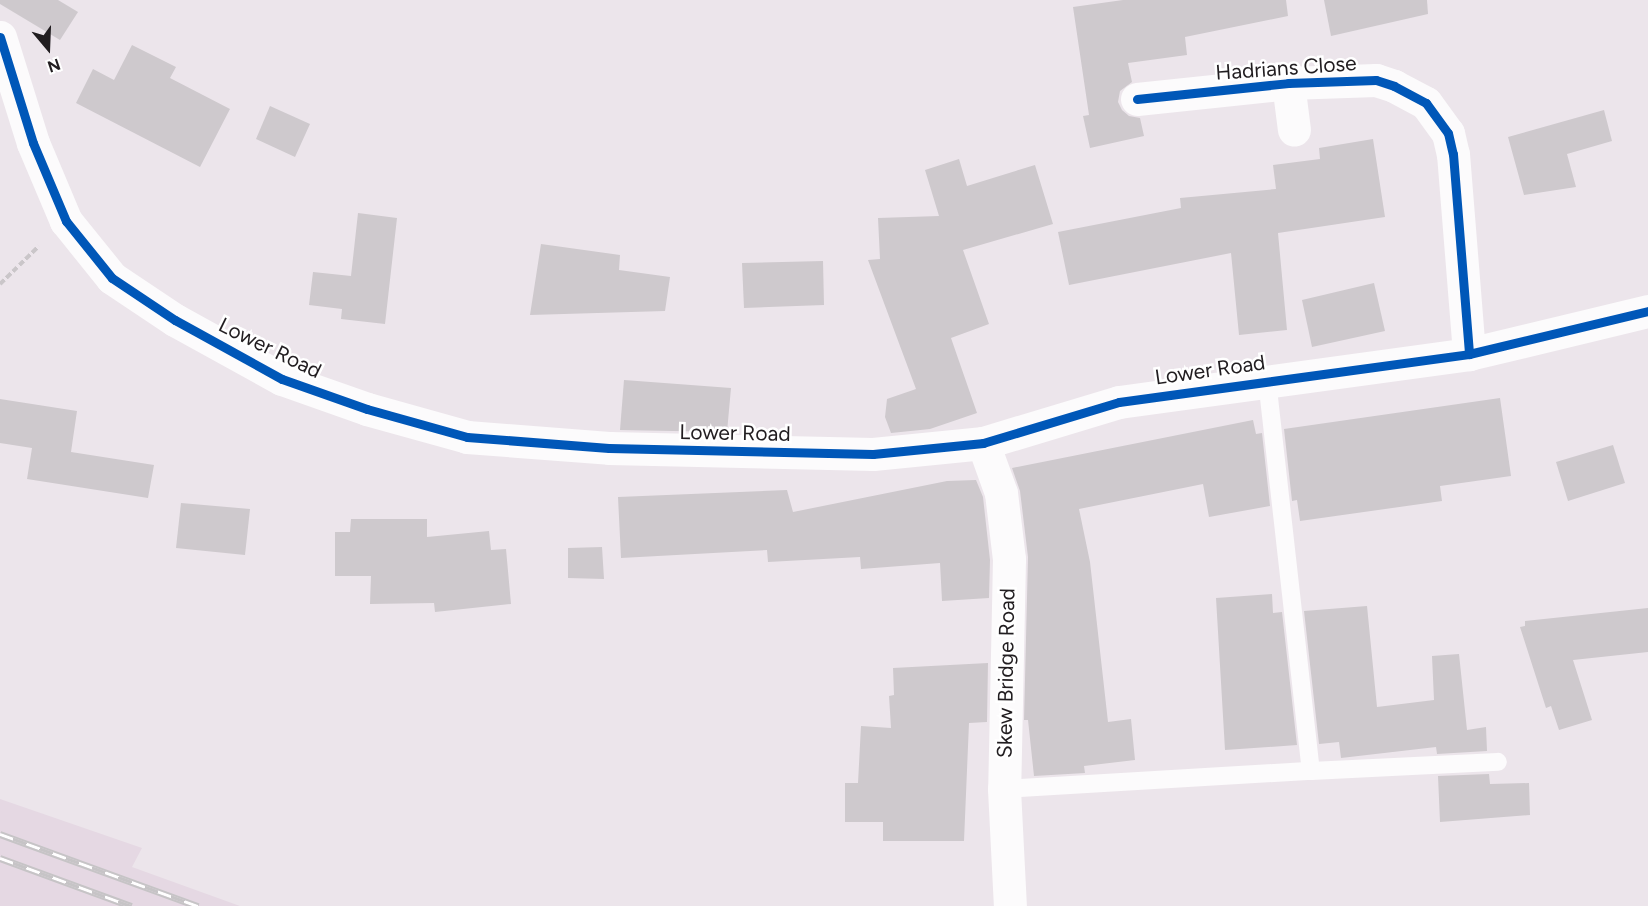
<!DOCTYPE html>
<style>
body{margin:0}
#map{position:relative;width:1648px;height:906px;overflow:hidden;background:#ece5eb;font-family:Figtree,sans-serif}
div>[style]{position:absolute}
.built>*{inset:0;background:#e5d8e3}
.building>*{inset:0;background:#cec9cd}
.path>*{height:4px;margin-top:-2px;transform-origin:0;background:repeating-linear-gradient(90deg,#cac6c9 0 6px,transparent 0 9px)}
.service>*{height:18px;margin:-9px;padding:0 9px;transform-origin:9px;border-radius:9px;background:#fcfbfc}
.minor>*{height:33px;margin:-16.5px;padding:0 16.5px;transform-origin:16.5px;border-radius:16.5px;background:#fcfbfc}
.tertiary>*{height:33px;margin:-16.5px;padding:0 16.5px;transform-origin:16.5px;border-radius:16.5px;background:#fcfbfc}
.rail>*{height:7px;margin-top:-3.5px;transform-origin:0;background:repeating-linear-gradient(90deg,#fff 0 14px,#c6c4c6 0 28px);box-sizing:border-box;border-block:2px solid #c6c4c6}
.cycleway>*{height:9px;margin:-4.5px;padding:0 4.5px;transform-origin:4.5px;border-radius:4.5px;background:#0057b8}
span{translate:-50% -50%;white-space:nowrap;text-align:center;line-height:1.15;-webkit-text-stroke:5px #fff;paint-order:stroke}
.street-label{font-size:21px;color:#211d20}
.north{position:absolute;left:18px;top:18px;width:60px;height:60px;-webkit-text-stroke:4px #fff;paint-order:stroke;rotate:161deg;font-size:16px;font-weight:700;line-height:24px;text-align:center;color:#211d20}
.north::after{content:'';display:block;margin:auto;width:21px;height:27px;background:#211d20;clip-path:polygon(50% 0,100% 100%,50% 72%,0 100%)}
</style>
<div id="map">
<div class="built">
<div style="clip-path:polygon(0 799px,142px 848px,132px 867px,240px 906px,0 906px)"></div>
</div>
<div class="building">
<div style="clip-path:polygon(0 0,58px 0,78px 12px,60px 40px,0 4px)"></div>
<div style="clip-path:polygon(1123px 0,1286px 0,1288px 16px,1185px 37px,1187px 55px,1128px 63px,1132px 82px,1120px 91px,1118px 102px,1122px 110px,1129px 116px,1140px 118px,1144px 136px,1090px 148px,1083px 116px,1089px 115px,1073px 7px)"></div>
<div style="clip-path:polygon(1324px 0,1427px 0,1428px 14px,1331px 36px)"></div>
<div style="clip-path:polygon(132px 45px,176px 67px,170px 78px,230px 109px,200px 167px,76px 103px,93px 69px,114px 80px)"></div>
<div style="clip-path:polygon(270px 106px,310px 124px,295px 157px,256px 139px)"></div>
<div style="clip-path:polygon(1604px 110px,1612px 141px,1567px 154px,1576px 187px,1524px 195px,1508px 137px)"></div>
<div style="clip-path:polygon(1373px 139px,1385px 217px,1278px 233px,1287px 330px,1239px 335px,1231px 253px,1069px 285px,1058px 232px,1181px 208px,1180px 198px,1276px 189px,1273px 165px,1320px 159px,1319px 148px)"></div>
<div style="clip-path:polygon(959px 159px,967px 186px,1035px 165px,1053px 224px,963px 250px,989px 324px,951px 338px,977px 413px,930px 429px,891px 433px,885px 417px,887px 399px,916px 389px,868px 260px,880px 259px,878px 218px,939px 216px,925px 170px)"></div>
<div style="clip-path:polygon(358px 213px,397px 218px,385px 324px,341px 319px,342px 309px,309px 305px,313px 272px,351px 276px)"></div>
<div style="clip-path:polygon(541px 244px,620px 255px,619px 270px,670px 277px,665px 311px,530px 315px)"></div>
<div style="clip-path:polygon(823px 261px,824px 305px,744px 308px,742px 263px)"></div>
<div style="clip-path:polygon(1374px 283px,1385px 331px,1312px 347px,1302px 300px)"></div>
<div style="clip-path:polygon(624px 380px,731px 388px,727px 432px,620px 430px)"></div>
<div style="clip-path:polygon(1500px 398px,1511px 476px,1440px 486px,1442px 501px,1300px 521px,1297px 500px,1292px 501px,1284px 429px)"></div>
<div style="clip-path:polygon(0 399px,77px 411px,71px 452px,154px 465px,148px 498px,27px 479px,32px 448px,0 443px)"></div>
<div style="clip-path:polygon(1253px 420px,1256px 434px,1262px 433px,1270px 506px,1209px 517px,1203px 484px,1079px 509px,1090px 562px,1108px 722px,1131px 719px,1135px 760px,1084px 766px,1085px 773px,1034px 776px,1028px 720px,1024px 720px,1028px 557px,1020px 491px,1012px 468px)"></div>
<div style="clip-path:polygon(1613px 445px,1625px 483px,1568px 501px,1556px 462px)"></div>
<div style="clip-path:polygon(976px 480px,983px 497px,990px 560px,989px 598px,942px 601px,940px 563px,861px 569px,860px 557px,768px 562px,767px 550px,621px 558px,618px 497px,787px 490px,793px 512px,947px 481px)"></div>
<div style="clip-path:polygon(181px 503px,250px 509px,245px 555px,176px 548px)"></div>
<div style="clip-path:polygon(351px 519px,427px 519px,427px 537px,489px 531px,491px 550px,506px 549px,511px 604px,435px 612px,434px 603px,370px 604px,371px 576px,335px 576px,335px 532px,350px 532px)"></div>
<div style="clip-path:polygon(602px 547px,604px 579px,568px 578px,568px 548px)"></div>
<div style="clip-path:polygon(1272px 594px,1273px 613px,1282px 612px,1297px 745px,1225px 750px,1216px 598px)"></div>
<div style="clip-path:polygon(1367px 606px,1377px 707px,1434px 700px,1432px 656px,1459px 654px,1467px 730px,1486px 727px,1487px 751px,1437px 754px,1436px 747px,1341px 758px,1339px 742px,1319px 744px,1304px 611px)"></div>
<div style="clip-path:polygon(1648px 608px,1648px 652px,1573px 660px,1592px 720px,1559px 730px,1551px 706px,1546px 708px,1520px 627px,1525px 626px,1525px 621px)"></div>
<div style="clip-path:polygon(988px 663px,987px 722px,969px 723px,964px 841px,883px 841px,883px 822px,845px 822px,845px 783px,858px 783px,861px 726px,891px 728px,889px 696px,894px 695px,893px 668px)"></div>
<div style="clip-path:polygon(1489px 774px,1490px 784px,1529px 783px,1530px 815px,1440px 822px,1438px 776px)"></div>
</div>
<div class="path">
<div style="left:0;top:284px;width:54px;rotate:-44.3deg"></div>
</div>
<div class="service">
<div style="left:1267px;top:380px;width:393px;rotate:83.6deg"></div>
<div style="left:1311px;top:771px;width:187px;rotate:-2.8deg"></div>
<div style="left:1004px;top:789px;width:308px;rotate:-3.4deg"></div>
</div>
<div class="minor">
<div style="left:1288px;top:83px;width:47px;rotate:82.7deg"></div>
<div style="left:1137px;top:99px;width:152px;rotate:-6deg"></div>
<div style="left:1288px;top:83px;width:88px;rotate:-2deg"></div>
<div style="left:1376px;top:80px;width:19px;rotate:18deg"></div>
<div style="left:1394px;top:86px;width:36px;rotate:28deg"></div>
<div style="left:1426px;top:103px;width:37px;rotate:54deg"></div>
<div style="left:1448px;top:133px;width:22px;rotate:77deg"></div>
<div style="left:1453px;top:154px;width:201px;rotate:85.4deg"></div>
<div style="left:983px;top:443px;width:53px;rotate:70.2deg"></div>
<div style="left:1001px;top:493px;width:66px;rotate:83.1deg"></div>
<div style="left:1009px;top:559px;width:230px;rotate:91.2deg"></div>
<div style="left:1004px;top:789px;width:117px;rotate:87.1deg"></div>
</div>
<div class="tertiary">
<div style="left:0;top:37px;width:111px;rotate:72.7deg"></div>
<div style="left:33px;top:143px;width:85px;rotate:67.1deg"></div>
<div style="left:66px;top:221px;width:73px;rotate:51.1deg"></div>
<div style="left:112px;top:278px;width:76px;rotate:33.7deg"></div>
<div style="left:175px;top:320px;width:122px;rotate:28.9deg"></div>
<div style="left:282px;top:379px;width:90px;rotate:19.4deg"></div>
<div style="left:367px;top:409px;width:104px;rotate:15.6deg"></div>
<div style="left:467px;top:437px;width:142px;rotate:4.4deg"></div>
<div style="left:609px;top:448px;width:264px;rotate:1.3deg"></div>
<div style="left:873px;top:454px;width:111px;rotate:-5.7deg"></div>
<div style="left:983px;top:443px;width:142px;rotate:-16.8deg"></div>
<div style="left:1119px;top:402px;width:353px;rotate:-7.8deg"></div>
<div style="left:1469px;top:354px;width:184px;rotate:-13.5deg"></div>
</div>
<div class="rail">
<div style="left:0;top:834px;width:211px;rotate:20deg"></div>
<div style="left:0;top:858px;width:140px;rotate:20.1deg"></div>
</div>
<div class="cycleway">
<div style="left:0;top:37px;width:111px;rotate:72.7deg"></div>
<div style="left:33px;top:143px;width:85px;rotate:67.1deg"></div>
<div style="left:66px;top:221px;width:73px;rotate:51.1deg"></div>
<div style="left:112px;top:278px;width:76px;rotate:33.7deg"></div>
<div style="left:175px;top:320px;width:122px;rotate:28.9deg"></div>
<div style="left:282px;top:379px;width:90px;rotate:19.4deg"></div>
<div style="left:367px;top:409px;width:104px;rotate:15.6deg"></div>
<div style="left:467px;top:437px;width:142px;rotate:4.4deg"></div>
<div style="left:609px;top:448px;width:264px;rotate:1.3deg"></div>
<div style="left:873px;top:454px;width:111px;rotate:-5.7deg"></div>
<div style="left:983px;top:443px;width:142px;rotate:-16.8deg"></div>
<div style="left:1119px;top:402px;width:353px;rotate:-7.8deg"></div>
<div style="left:1469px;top:354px;width:184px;rotate:-13.5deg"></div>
<div style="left:1137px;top:99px;width:152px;rotate:-6deg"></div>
<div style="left:1288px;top:83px;width:88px;rotate:-2deg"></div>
<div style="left:1376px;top:80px;width:19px;rotate:18deg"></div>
<div style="left:1394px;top:86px;width:36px;rotate:28deg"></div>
<div style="left:1426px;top:103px;width:37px;rotate:54deg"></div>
<div style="left:1448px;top:133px;width:22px;rotate:77deg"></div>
<div style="left:1453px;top:154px;width:201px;rotate:85.4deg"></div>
</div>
<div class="street-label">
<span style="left:1286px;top:68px;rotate:-4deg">Hadrians Close</span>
<span style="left:270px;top:348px;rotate:26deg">Lower Road</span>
<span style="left:1210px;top:370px;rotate:-8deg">Lower Road</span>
<span style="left:735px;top:433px;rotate:1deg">Lower Road</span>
<span style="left:1006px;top:673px;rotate:-89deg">Skew Bridge Road</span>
</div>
<div class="north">N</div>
</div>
